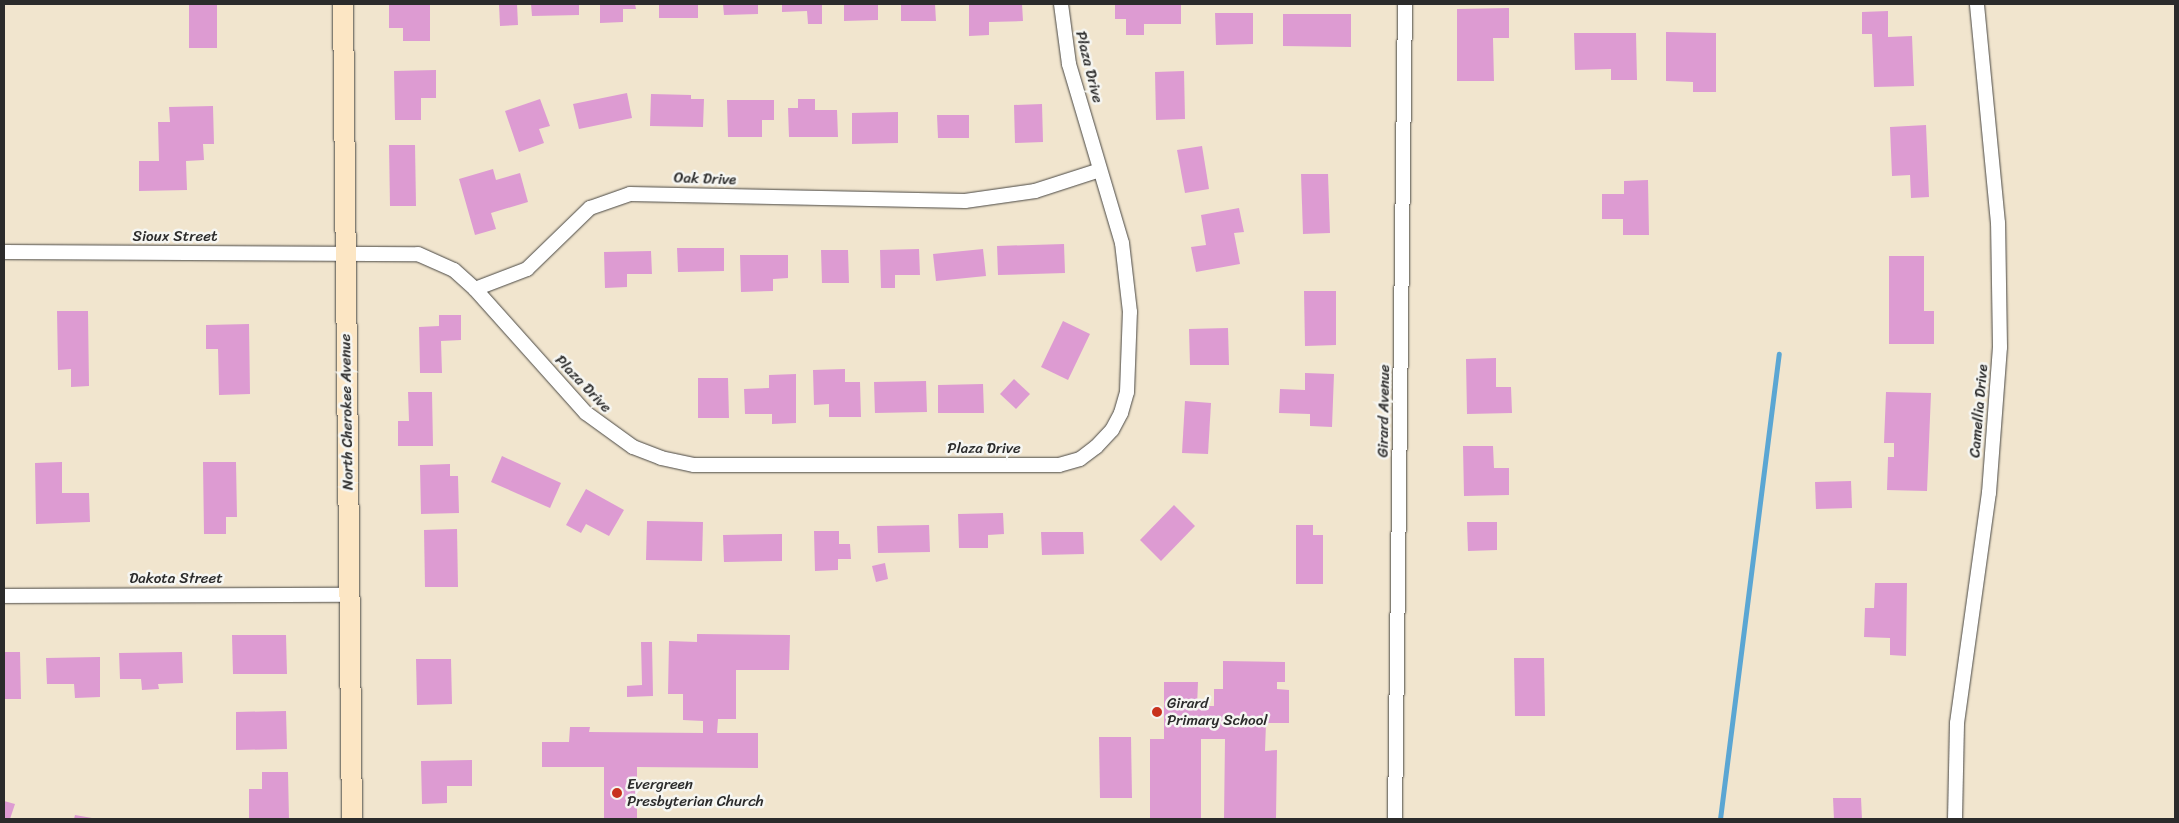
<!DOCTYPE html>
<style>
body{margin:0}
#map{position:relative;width:2179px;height:823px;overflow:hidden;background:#f1e5ce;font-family:Sriracha,sans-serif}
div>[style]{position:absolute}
.stream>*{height:5px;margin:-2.5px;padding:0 2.5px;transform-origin:2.5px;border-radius:2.5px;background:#5ba6d3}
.building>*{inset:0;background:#dd9bd2}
.roads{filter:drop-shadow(0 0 1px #494743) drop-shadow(0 0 1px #494743)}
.street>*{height:14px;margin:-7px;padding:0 7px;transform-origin:7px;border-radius:7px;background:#fff}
.secondary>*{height:20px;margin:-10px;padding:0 10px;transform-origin:10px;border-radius:10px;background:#fce6c4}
.dots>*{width:14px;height:14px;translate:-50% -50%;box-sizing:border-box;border:2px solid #f6f6f2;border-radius:50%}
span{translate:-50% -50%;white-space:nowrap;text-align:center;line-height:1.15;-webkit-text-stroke:5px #f6f6f2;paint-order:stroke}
.street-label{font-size:15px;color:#2b2b2b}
.poi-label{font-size:15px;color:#2b2b2b}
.left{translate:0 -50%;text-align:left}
.frame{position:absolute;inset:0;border:5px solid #2b2b2b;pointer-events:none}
</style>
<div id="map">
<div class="stream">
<div style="left:1720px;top:819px;width:469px;rotate:-82.8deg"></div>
</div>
<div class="building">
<div style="clip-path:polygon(189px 4px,217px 4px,217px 48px,189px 48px)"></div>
<div style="clip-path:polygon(389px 4px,430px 4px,430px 41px,403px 41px,403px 28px,389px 28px)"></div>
<div style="clip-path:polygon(499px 4px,517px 4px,518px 25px,500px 26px)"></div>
<div style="clip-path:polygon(531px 4px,579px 4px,579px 15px,532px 16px)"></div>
<div style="clip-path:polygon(600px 4px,635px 4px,636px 9px,623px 9px,623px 22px,600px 23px)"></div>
<div style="clip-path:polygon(659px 4px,698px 4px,698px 18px,659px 18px)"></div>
<div style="clip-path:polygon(723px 4px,758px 4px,758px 14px,724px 15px)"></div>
<div style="clip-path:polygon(782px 4px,822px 4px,822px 24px,808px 24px,807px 11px,782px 12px)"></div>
<div style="clip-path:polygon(844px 4px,878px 4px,878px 20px,844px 21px)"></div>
<div style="clip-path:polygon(901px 4px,935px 4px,936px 21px,901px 21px)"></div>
<div style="clip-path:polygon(969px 4px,1022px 4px,1023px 21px,989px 22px,989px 35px,969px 36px)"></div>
<div style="clip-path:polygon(1115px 4px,1181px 4px,1181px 24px,1144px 24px,1144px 35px,1126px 35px,1126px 19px,1115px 19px)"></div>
<div style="clip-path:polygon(1509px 8px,1509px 38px,1493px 38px,1494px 81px,1457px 81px,1457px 9px)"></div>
<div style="clip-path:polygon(1888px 11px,1888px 37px,1912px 36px,1914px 86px,1874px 87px,1872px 34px,1862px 34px,1862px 12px)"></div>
<div style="clip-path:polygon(1215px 13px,1253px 13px,1253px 44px,1216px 45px)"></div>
<div style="clip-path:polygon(1283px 14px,1351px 14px,1351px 47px,1283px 46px)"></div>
<div style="clip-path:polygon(1666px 32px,1716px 33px,1716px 92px,1693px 92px,1693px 82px,1666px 81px)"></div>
<div style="clip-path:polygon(1574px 33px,1636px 33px,1637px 80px,1611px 80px,1611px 69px,1575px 70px)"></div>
<div style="clip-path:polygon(436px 70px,436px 98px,421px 98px,421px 120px,395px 120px,394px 71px)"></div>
<div style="clip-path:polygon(1184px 71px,1185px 119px,1156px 120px,1155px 72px)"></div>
<div style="clip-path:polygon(627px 93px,632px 118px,579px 129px,573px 104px)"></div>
<div style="clip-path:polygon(651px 94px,691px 95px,691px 99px,704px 99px,703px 127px,650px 126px)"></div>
<div style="clip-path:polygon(540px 99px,550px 126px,539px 129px,544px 143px,519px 152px,505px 111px)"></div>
<div style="clip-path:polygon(798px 99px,815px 99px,815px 110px,837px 110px,838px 137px,789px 137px,788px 108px,798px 108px)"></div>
<div style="clip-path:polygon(727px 100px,774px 100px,774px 120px,762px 120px,762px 137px,728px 137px)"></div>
<div style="clip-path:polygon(1042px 104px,1043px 142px,1015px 143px,1014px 105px)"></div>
<div style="clip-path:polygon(213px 106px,214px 144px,203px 144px,204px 160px,186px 161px,187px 190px,139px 191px,139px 161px,159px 161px,158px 122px,170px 122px,169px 107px)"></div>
<div style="clip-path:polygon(898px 112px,898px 143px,852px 144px,852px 113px)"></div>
<div style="clip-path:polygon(937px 115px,969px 115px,969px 138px,938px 138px)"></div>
<div style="clip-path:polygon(1926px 125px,1929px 197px,1911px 198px,1910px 175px,1892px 176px,1890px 127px)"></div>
<div style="clip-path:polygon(389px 145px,415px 145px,416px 206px,390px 206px)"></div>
<div style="clip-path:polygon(1202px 146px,1209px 189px,1185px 193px,1177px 150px)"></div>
<div style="clip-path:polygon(493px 169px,496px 180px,520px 173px,528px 202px,491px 213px,496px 229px,475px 235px,459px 179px)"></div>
<div style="clip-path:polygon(1301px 174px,1328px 174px,1330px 233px,1303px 234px)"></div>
<div style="clip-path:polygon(1648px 180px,1649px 235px,1623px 235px,1623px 219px,1602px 219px,1602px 194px,1624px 194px,1624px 181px)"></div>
<div style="clip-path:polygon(1239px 208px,1244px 232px,1234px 233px,1240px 264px,1196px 272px,1191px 247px,1206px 245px,1201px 215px)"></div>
<div style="clip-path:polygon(1064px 244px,1065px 273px,998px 275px,997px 246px)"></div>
<div style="clip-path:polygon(677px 248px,724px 248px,724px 271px,678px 272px)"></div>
<div style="clip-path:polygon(919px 249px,920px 275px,895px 275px,895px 288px,881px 288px,880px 250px)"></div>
<div style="clip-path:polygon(983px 249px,986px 276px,936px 281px,933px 254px)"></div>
<div style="clip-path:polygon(821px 250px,848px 250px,849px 283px,822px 283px)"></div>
<div style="clip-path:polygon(651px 251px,652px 274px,627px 274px,627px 287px,605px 288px,604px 252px)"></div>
<div style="clip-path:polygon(740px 255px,788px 255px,788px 278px,773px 279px,773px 291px,741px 292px)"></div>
<div style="clip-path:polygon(1889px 256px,1924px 256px,1924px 311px,1934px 311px,1934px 344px,1889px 344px)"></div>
<div style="clip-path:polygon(1304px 291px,1336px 291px,1336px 345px,1305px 346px)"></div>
<div style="clip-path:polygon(57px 311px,88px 311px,89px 386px,71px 387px,71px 369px,58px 370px)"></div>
<div style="clip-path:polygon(439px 315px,461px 315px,461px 340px,441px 341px,442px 373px,420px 373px,419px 327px,439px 326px)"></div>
<div style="clip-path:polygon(1063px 321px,1090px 334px,1068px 380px,1041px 367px)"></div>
<div style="clip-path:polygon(249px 324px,250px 394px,219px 395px,218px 349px,206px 349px,206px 325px)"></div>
<div style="clip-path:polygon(1228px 328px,1229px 365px,1190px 365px,1189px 329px)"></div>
<div style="clip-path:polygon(1496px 358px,1496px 387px,1511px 387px,1512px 413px,1467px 414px,1466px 359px)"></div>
<div style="clip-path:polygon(845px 369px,845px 382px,860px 382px,861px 417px,829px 417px,829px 404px,814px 405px,813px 370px)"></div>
<div style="clip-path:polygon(1305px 373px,1334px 374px,1332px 427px,1310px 426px,1310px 414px,1279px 413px,1280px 389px,1305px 390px)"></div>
<div style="clip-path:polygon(796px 374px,796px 423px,772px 424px,772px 414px,745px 414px,744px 389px,769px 388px,769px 375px)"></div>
<div style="clip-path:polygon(698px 378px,728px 378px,729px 418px,698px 418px)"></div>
<div style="clip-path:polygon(1014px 379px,1030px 394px,1016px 409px,1000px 394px)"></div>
<div style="clip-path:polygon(926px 381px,927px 412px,875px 413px,874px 382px)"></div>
<div style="clip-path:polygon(983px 384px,984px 413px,938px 413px,938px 385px)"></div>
<div style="clip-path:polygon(408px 392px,432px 392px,433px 446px,398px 446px,398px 421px,409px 421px)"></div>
<div style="clip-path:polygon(1886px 392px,1931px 393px,1927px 491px,1887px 490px,1888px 457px,1894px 457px,1894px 443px,1884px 443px)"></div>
<div style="clip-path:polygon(1185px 401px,1211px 403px,1208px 454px,1182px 453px)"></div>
<div style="clip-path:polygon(1463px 446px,1493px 446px,1494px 468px,1509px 468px,1509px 495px,1464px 496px)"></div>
<div style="clip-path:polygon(502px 456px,561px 483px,550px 508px,491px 482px)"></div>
<div style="clip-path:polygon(62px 462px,62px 493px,89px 493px,90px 522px,36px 524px,35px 463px)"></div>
<div style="clip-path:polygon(203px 462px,236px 462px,237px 517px,226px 517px,226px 534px,204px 534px)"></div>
<div style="clip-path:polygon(450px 464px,450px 476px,458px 476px,459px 513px,421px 514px,420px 465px)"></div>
<div style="clip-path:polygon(1851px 481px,1852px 508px,1816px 509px,1815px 482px)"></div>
<div style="clip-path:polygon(586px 489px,624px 510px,609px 536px,586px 524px,581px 533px,566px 525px)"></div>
<div style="clip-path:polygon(1174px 505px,1195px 526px,1161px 561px,1140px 540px)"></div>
<div style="clip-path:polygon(1003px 513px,1004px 534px,988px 535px,988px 548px,959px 548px,958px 514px)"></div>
<div style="clip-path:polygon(647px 521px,703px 522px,702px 561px,646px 560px)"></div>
<div style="clip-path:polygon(1467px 522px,1497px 522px,1497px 550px,1468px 551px)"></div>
<div style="clip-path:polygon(929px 525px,930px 552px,878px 553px,877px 526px)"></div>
<div style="clip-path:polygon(1296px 525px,1313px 525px,1313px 535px,1323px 535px,1323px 584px,1296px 584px)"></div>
<div style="clip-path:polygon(457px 529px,458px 587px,425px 587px,424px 530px)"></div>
<div style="clip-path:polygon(814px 531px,839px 531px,839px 544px,850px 544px,851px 559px,838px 559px,838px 570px,815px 571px)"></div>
<div style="clip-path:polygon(1041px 532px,1083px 532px,1084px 554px,1042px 555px)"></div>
<div style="clip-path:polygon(782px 534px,782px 561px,724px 562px,723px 535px)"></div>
<div style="clip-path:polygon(885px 563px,888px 579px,876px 582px,872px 566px)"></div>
<div style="clip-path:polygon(1875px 583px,1907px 583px,1906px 656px,1890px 655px,1890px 638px,1864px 637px,1865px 608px,1874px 608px)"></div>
<div style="clip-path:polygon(697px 634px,790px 635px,789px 670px,736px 670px,736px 719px,718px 719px,717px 733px,758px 733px,758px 768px,637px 767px,637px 819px,604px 819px,604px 767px,542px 767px,542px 742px,569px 742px,570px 727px,590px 727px,589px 732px,703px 733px,703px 721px,683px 720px,683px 694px,668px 694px,669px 641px,697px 642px)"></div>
<div style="clip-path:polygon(232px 635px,286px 635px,287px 674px,233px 674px)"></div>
<div style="clip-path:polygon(641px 642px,652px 642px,653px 696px,627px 697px,627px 686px,642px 685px)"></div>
<div style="clip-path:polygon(4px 652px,20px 652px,21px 699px,4px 699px)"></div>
<div style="clip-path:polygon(182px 652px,183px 683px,158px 684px,159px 689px,142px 690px,141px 679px,120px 679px,119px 653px)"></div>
<div style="clip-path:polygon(100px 657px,100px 697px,75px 698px,74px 684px,47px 684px,46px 658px)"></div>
<div style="clip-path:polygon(1514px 658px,1544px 658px,1545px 716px,1515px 716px)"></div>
<div style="clip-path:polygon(416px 659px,451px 659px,452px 704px,417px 705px)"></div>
<div style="clip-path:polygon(1223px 661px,1285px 662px,1285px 682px,1277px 682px,1277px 689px,1289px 690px,1289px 723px,1266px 723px,1265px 751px,1277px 750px,1276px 819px,1224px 819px,1225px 739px,1201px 739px,1201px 819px,1150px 819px,1150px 739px,1164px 739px,1164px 682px,1198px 682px,1197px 706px,1214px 706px,1214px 689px,1223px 689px)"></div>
<div style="clip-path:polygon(286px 711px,287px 749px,236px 750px,236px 712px)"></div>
<div style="clip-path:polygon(1099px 737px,1131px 737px,1132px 798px,1100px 798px)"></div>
<div style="clip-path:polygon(472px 760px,472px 786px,447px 786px,447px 803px,422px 804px,421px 761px)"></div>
<div style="clip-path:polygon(262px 772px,288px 772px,289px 819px,249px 819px,249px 789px,262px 789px)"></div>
<div style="clip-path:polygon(1833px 798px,1861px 798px,1862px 819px,1834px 819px)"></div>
<div style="clip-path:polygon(4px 801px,15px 804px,10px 819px,4px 819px)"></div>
<div style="clip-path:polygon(75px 815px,92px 818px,92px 819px,74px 819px)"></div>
</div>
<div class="roads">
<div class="street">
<div style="left:4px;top:252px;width:414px;rotate:0.3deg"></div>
<div style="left:418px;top:254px;width:39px;rotate:24deg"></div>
<div style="left:454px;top:270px;width:28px;rotate:42deg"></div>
<div style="left:475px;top:289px;width:166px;rotate:48.2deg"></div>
<div style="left:586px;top:413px;width:58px;rotate:35.9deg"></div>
<div style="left:633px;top:447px;width:30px;rotate:21deg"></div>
<div style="left:661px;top:458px;width:34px;rotate:12deg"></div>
<div style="left:694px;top:465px;width:365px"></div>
<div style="left:1059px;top:465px;width:22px;rotate:-16deg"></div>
<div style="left:1080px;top:459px;width:20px;rotate:-37deg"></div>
<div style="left:1096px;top:447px;width:23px;rotate:-47deg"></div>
<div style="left:1112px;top:430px;width:19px;rotate:-62deg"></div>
<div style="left:1121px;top:413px;width:22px;rotate:-74deg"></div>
<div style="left:1127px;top:392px;width:80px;rotate:-87.9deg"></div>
<div style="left:1130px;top:312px;width:69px;rotate:-96.6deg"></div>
<div style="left:1122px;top:243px;width:187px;rotate:-106.5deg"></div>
<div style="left:1069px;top:64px;width:61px;rotate:-97.6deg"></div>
<div style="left:475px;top:289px;width:56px;rotate:-21deg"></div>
<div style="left:527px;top:269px;width:88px;rotate:-44.1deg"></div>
<div style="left:590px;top:208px;width:42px;rotate:-19.3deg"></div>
<div style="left:630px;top:194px;width:335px;rotate:1.2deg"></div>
<div style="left:965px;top:201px;width:71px;rotate:-8.1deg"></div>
<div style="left:1035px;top:191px;width:68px;rotate:-17.9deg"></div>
<div style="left:4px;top:596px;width:345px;rotate:-0.2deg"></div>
<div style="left:1395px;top:819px;width:815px;rotate:-89.3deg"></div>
<div style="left:1955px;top:819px;width:96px;rotate:-88.8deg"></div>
<div style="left:1957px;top:723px;width:232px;rotate:-82.1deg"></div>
<div style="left:1989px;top:493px;width:146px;rotate:-85.7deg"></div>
<div style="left:2000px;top:347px;width:124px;rotate:-90.9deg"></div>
<div style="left:1998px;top:223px;width:220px;rotate:-95.5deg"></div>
</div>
<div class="secondary">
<div style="left:343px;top:4px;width:815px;rotate:89.37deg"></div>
</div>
</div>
<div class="dots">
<div style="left:1157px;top:712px;background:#c8321e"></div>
<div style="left:617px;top:793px;background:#c8321e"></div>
</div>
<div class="street-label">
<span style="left:1089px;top:67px;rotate:76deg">Plaza Drive</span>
<span style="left:705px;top:179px;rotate:2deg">Oak Drive</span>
<span style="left:175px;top:237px">Sioux Street</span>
<span style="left:583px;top:384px;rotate:46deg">Plaza Drive</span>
<span style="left:1384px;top:411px;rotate:-89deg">Girard Avenue</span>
<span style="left:1979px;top:411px;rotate:-85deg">Camellia Drive</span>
<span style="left:347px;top:412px;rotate:-91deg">North Cherokee Avenue</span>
<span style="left:984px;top:449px">Plaza Drive</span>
<span style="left:176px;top:579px">Dakota Street</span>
</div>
<div class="poi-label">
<span class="left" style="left:1167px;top:712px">Girard<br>Primary School</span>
<span class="left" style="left:627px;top:793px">Evergreen<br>Presbyterian Church</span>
</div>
<div class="frame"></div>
</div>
